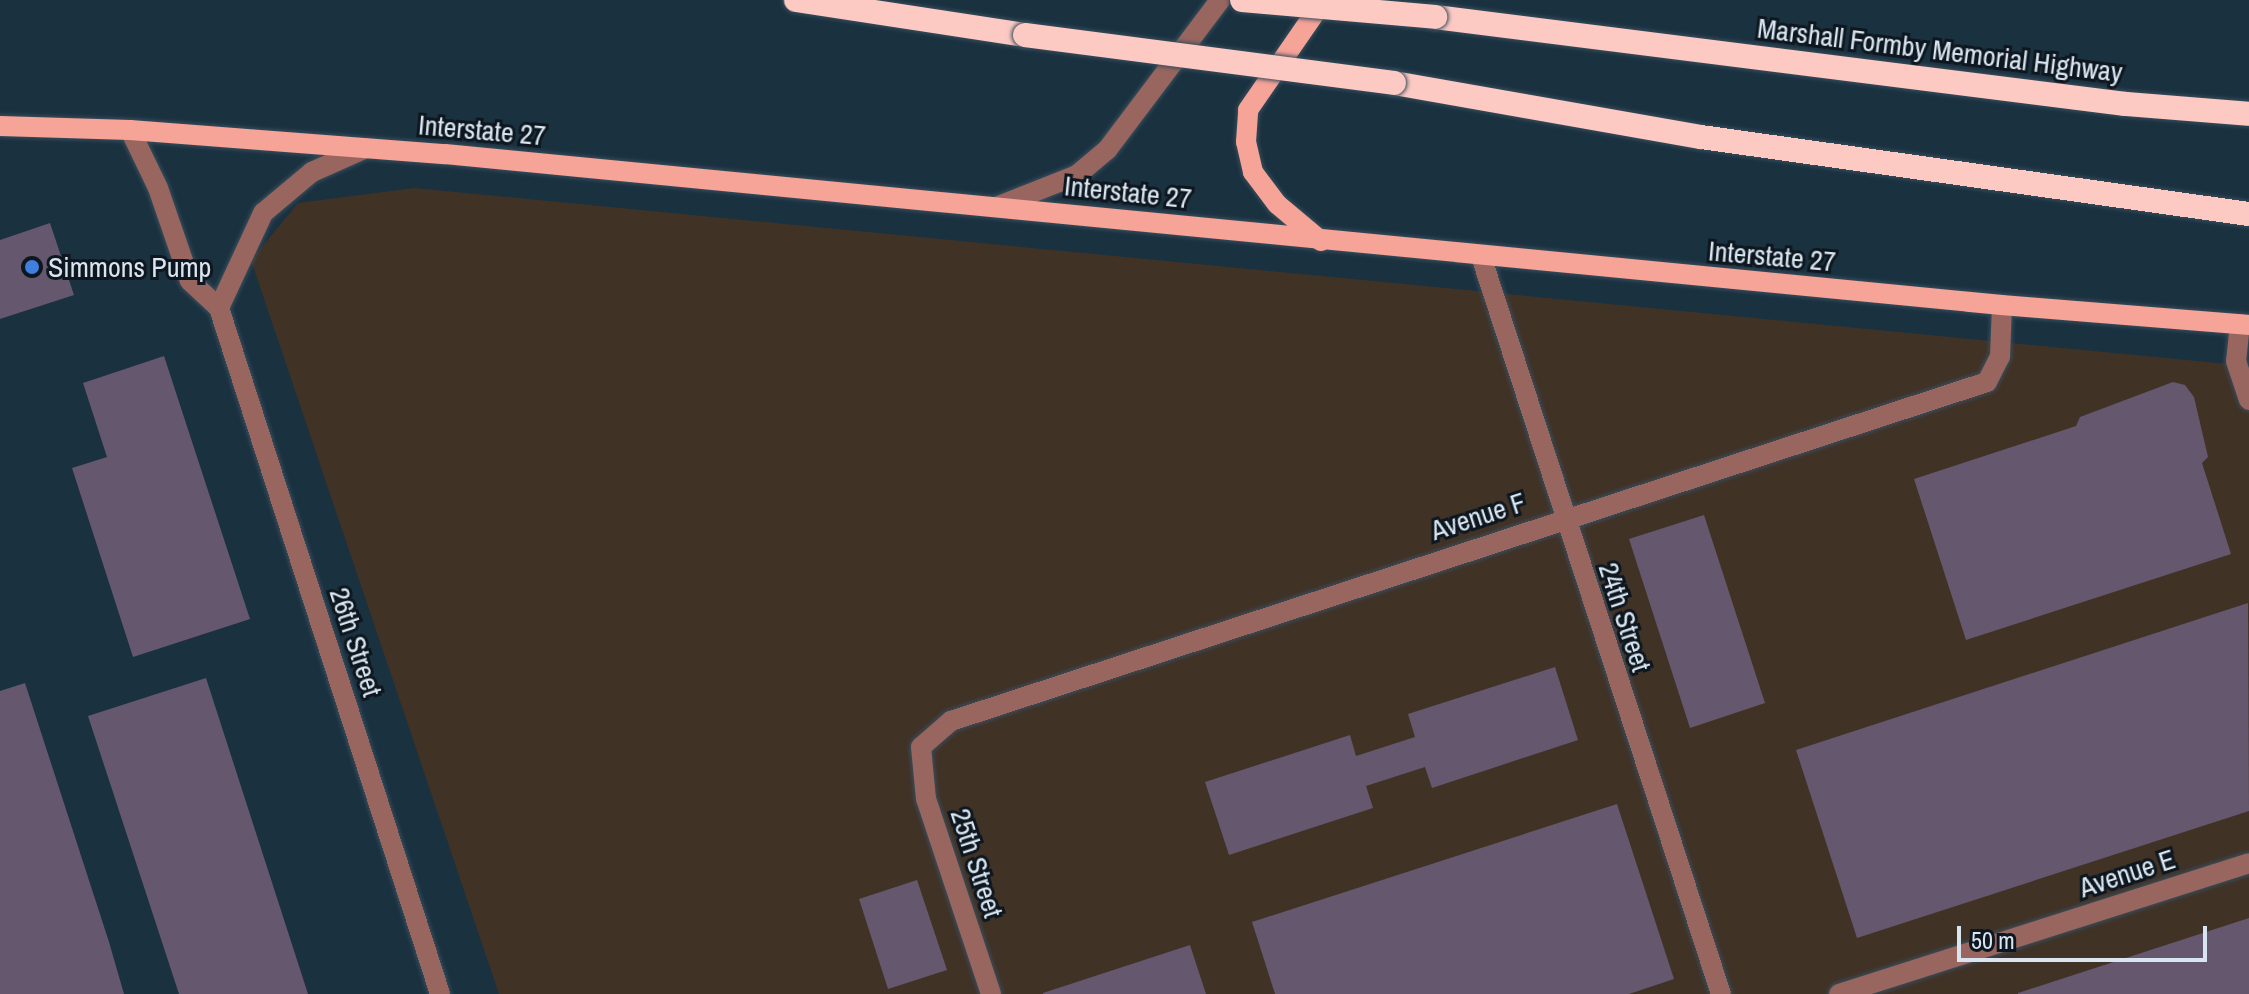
<!DOCTYPE html>
<style>
body{margin:0}
#map{position:relative;width:2249px;height:994px;overflow:hidden;background:#1a3140;font-family:"Archivo Narrow",sans-serif}
div>[style]{position:absolute}
.industrial>*{inset:0;background:#413226}
.building>*{inset:0;background:#65576e}
.roads{filter:drop-shadow(0 0 2px #394e5c) drop-shadow(0 0 2px #394e5c)}
.minor>*{height:20px;margin:-10px;padding:0 10px;transform-origin:10px;border-radius:10px;background:#98665f}
.major>*{height:20px;margin:-10px;padding:0 10px;transform-origin:10px;border-radius:10px;background:#f6a398}
.highway>*{height:24px;margin:-12px;padding:0 12px;transform-origin:12px;border-radius:12px;background:#fdcac3}
.bridges{filter:drop-shadow(0 0 2px #394e5c) drop-shadow(0 0 2px #394e5c)}
.highway-bridge>*{height:24px;margin:-12px;padding:0 12px;transform-origin:12px;border-radius:12px;background:#fdcac3}
.dots>*{width:22px;height:22px;translate:-50% -50%;box-sizing:border-box;border:4px solid #0e171f;border-radius:50%}
span{translate:-50% -50%;white-space:nowrap;text-align:center;line-height:1.15;-webkit-text-stroke:6px #0e171f;paint-order:stroke}
.street-label{font-size:28px;color:#d9e6f1}
.poi-label{font-size:28px;color:#d9e6f1}
.left{translate:0 -50%;text-align:left}
.scale{position:absolute;left:1957px;top:926px;width:250px;height:36px;box-sizing:border-box;border:4px solid #d9e6f1;border-top:0;padding-left:10px;font-size:24px;line-height:28px;white-space:nowrap;color:#d9e6f1;-webkit-text-stroke:6px #0e171f;paint-order:stroke}
</style>
<div id="map">
<div class="industrial">
<div style="clip-path:polygon(414px 188px,2249px 366px,2249px 994px,499px 994px,251px 260px,298px 203px)"></div>
</div>
<div class="building">
<div style="clip-path:polygon(50px 223px,74px 295px,0 319px,0 240px)"></div>
<div style="clip-path:polygon(164px 356px,250px 619px,133px 657px,72px 468px,107px 457px,83px 383px)"></div>
<div style="clip-path:polygon(2173px 382px,2185px 385px,2194px 397px,2208px 457px,2202px 463px,2231px 554px,1966px 640px,1914px 479px,2076px 426px,2080px 417px)"></div>
<div style="clip-path:polygon(1704px 515px,1765px 703px,1690px 728px,1629px 539px)"></div>
<div style="clip-path:polygon(2248px 603px,2249px 811px,1857px 938px,1796px 750px)"></div>
<div style="clip-path:polygon(1555px 667px,1578px 740px,1432px 788px,1425px 767px,1366px 786px,1373px 808px,1229px 855px,1205px 782px,1350px 735px,1356px 756px,1415px 737px,1408px 714px)"></div>
<div style="clip-path:polygon(206px 678px,308px 994px,179px 994px,88px 716px)"></div>
<div style="clip-path:polygon(25px 683px,109px 942px,124px 994px,0 994px,0 691px)"></div>
<div style="clip-path:polygon(1617px 804px,1674px 979px,1629px 994px,1275px 994px,1252px 922px)"></div>
<div style="clip-path:polygon(917px 880px,947px 970px,888px 989px,859px 899px)"></div>
<div style="clip-path:polygon(2249px 918px,2249px 994px,2018px 994px,2018px 993px)"></div>
<div style="clip-path:polygon(1190px 945px,1206px 994px,1043px 994px,1043px 993px)"></div>
</div>
<div class="roads">
<div class="minor">
<div style="left:130px;top:130px;width:64px;rotate:64.2deg"></div>
<div style="left:158px;top:188px;width:98px;rotate:71deg"></div>
<div style="left:190px;top:281px;width:40px;rotate:43deg"></div>
<div style="left:219px;top:308px;width:721px;rotate:72.14deg"></div>
<div style="left:996px;top:207px;width:87px;rotate:-21.6deg"></div>
<div style="left:1077px;top:175px;width:39px;rotate:-40deg"></div>
<div style="left:1107px;top:150px;width:188px;rotate:-53deg"></div>
<div style="left:1481px;top:256px;width:776px;rotate:71.99deg"></div>
<div style="left:219px;top:308px;width:105px;rotate:-65.1deg"></div>
<div style="left:263px;top:213px;width:64px;rotate:-39.9deg"></div>
<div style="left:312px;top:172px;width:59px;rotate:-24deg"></div>
<div style="left:2240px;top:324px;width:37px;rotate:96deg"></div>
<div style="left:2236px;top:361px;width:41px;rotate:71.6deg"></div>
<div style="left:991px;top:994px;width:206px;rotate:-108.4deg"></div>
<div style="left:926px;top:799px;width:52px;rotate:-95.5deg"></div>
<div style="left:921px;top:747px;width:40px;rotate:-41deg"></div>
<div style="left:951px;top:721px;width:1090px;rotate:-18.12deg"></div>
<div style="left:1987px;top:382px;width:28px;rotate:-63deg"></div>
<div style="left:2000px;top:357px;width:52px;rotate:-87.8deg"></div>
<div style="left:1839px;top:994px;width:430px;rotate:-17.7deg"></div>
</div>
<div class="major">
<div style="left:0;top:126px;width:130px;rotate:1.8deg"></div>
<div style="left:130px;top:130px;width:316px;rotate:4.4deg"></div>
<div style="left:445px;top:154px;width:1564px;rotate:5.54deg"></div>
<div style="left:2002px;top:305px;width:248px;rotate:4.6deg"></div>
<div style="left:1321px;top:241px;width:57px;rotate:-139.9deg"></div>
<div style="left:1277px;top:204px;width:40px;rotate:-127deg"></div>
<div style="left:1253px;top:172px;width:31px;rotate:-103deg"></div>
<div style="left:1246px;top:142px;width:32px;rotate:-86deg"></div>
<div style="left:1248px;top:110px;width:134px;rotate:-55.4deg"></div>
</div>
<div class="highway">
<div style="left:796px;top:0;width:232px;rotate:8.7deg"></div>
<div style="left:1435px;top:17px;width:696px;rotate:7.18deg"></div>
<div style="left:2126px;top:104px;width:123px;rotate:4.6deg"></div>
<div style="left:1394px;top:83px;width:312px;rotate:10deg"></div>
<div style="left:1701px;top:137px;width:553px;rotate:8deg"></div>
</div>
</div>
<div class="bridges">
<div class="highway-bridge">
<div style="left:1242px;top:0;width:194px;rotate:5deg"></div>
<div style="left:1025px;top:35px;width:372px;rotate:7.4deg"></div>
</div>
</div>
<div class="dots">
<div style="left:32px;top:267px;background:#3f7fe0"></div>
</div>
<div class="street-label">
<span style="left:1940px;top:50px;rotate:7deg">Marshall Formby Memorial Highway</span>
<span style="left:482px;top:130px;rotate:5deg">Interstate 27</span>
<span style="left:1128px;top:192px;rotate:6deg">Interstate 27</span>
<span style="left:1772px;top:256px;rotate:5deg">Interstate 27</span>
<span style="left:1478px;top:516px;rotate:-18deg">Avenue F</span>
<span style="left:1625px;top:617px;rotate:72deg">24th Street</span>
<span style="left:356px;top:642px;rotate:72deg">26th Street</span>
<span style="left:977px;top:863px;rotate:72deg">25th Street</span>
<span style="left:2127px;top:873px;rotate:-18deg">Avenue E</span>
</div>
<div class="poi-label">
<span class="left" style="left:48px;top:267px">Simmons Pump</span>
</div>
<div class="scale">50 m</div>
</div>
